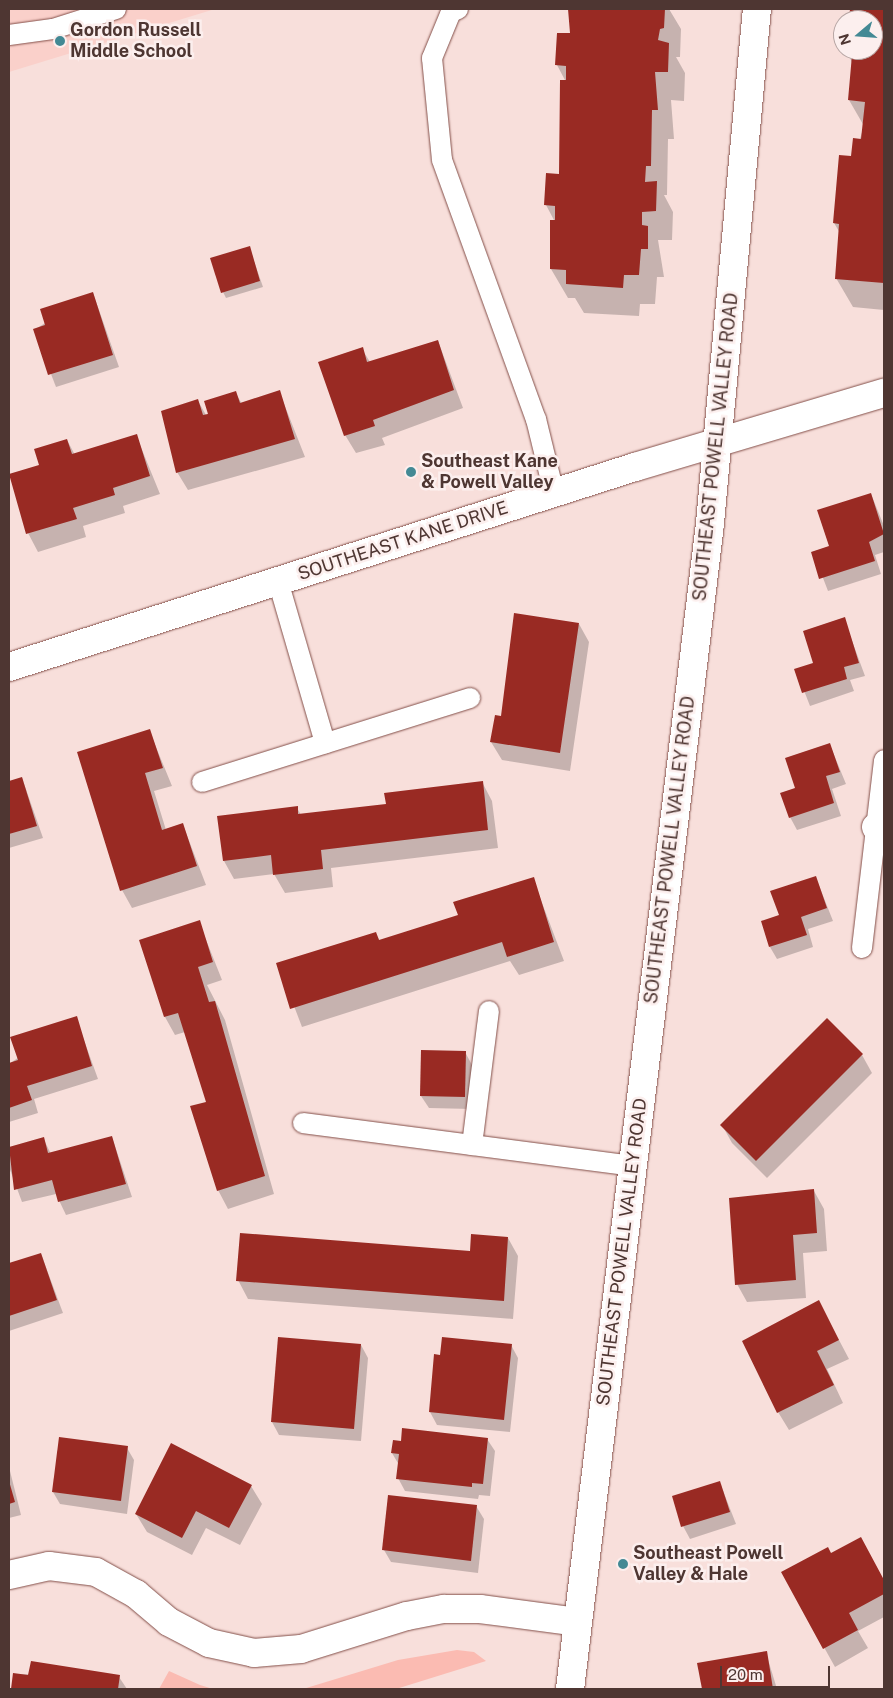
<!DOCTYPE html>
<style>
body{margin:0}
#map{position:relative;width:893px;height:1698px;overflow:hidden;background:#f8dfdb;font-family:"Public Sans",sans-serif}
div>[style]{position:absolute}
.built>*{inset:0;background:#fad0ca}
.green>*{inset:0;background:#fbbbb2}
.shadow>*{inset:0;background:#0003}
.building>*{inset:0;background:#992a23}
.roads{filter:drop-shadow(0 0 1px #834f49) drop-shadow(0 0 1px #834f49)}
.service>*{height:20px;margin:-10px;padding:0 10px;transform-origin:10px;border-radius:10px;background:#fff}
.minor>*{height:28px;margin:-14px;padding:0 14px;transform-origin:14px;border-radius:14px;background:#fff}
.secondary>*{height:28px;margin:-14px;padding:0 14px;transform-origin:14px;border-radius:14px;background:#fff}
.primary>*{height:28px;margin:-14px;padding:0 14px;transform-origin:14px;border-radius:14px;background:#fff}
.dots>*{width:14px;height:14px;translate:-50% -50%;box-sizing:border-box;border:2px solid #fcefee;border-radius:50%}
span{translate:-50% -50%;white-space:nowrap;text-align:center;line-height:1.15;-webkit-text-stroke:5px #fcefee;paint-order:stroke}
.poi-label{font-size:18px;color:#4e3632;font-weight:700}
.left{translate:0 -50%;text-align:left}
.street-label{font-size:18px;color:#4e3632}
.frame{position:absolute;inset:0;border:10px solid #4e3632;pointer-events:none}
.north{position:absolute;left:833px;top:10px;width:50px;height:50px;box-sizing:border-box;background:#fcefee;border:1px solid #b6a5a3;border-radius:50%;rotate:252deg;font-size:14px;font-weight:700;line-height:20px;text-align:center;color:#4e3632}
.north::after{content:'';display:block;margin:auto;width:18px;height:22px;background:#438994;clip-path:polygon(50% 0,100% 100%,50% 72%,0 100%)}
.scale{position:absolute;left:720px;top:1666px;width:110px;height:22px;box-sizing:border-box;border:2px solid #4e3632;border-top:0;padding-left:6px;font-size:15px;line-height:18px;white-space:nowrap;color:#4e3632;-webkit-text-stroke:4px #fcefee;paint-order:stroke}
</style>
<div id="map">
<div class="built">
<div style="clip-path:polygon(9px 9px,215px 9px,9px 72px)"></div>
</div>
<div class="green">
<div style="clip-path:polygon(457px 1650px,474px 1652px,486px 1661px,396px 1689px,303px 1689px,398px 1660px)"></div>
<div style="clip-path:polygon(169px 1671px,200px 1685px,213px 1689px,159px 1689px)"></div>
</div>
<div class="shadow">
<div style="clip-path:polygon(570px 9px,669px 9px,681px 29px,680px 57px,676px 57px,685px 73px,684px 101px,671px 100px,674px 139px,668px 139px,667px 195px,664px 195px,673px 212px,672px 240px,658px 240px,664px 277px,657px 277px,655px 304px,640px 304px,639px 316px,584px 313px,575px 298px,568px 298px,551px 269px,551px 221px,555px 222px,546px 205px,560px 175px,566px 82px,557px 65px,571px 35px)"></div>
<div style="clip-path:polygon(851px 9px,884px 9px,884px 310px,853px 307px,836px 278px,840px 233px,834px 223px,864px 126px,849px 100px,852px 63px,847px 50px,873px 50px,873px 20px,850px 20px)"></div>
<div style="clip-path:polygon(249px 247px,263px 287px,226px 298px,223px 292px)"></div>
<div style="clip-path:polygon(93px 293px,119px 367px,56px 387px,34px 330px)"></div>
<div style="clip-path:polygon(438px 341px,463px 408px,382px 438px,385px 445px,356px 453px,345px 435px,362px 349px,370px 362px)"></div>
<div style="clip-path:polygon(279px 391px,305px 457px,188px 490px,177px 472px,198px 401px,206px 415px,235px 392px,242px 404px)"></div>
<div style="clip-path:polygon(136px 435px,160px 494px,123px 506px,125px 513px,83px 526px,86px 537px,38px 552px,28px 533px,41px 466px,67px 440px,75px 455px)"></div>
<div style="clip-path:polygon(871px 494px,884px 526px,884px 552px,875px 555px,881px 574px,828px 591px,813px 552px,831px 546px)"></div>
<div style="clip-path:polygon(844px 619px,865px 676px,850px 680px,854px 691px,810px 706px,796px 670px,815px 664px)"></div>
<div style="clip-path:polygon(579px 624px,589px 642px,570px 771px,502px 760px,491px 742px,496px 716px,502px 717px)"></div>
<div style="clip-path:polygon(149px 730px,172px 786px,154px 791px,166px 830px,183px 825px,206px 885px,132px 908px,122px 890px)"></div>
<div style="clip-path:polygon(830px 745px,846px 784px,832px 789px,841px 816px,797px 830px,790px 817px,796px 789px)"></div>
<div style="clip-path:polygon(22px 778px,43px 838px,9px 848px,9px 782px)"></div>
<div style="clip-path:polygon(482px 782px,492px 801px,498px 848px,331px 868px,333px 887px,285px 893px,274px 874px,234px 879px,224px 861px,219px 817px,297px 808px,301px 815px,388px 805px)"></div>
<div style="clip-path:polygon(816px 878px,833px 921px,808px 929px,813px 947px,777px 959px,770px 947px,780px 916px)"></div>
<div style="clip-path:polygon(533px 879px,564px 961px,519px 975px,510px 961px,302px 1027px,278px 964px,375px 933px,380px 941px,459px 916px)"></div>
<div style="clip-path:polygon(199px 922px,222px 980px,207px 985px,225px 1020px,274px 1194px,228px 1209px,218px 1190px,207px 1102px,185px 1032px,175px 1035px,165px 1017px,141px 940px)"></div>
<div style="clip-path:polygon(76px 1018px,98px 1079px,34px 1099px,38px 1113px,9px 1122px,9px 1064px)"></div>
<div style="clip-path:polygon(465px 1052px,472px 1065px,471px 1109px,429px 1108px,421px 1096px)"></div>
<div style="clip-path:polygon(862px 1055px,872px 1073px,767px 1178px,732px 1143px,722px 1125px)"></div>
<div style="clip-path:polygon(112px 1137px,132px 1197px,66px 1215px,56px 1194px,22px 1202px,9px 1167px,9px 1148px,43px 1138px,51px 1154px)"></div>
<div style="clip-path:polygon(814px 1191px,824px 1209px,827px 1251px,803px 1253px,806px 1298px,747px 1302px,737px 1284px)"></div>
<div style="clip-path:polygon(508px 1238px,518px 1256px,513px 1319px,248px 1299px,238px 1280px,471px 1252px)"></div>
<div style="clip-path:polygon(41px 1254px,63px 1313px,9px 1331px,9px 1264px)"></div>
<div style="clip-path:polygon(819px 1302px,849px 1359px,827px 1369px,843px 1403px,789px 1430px,778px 1412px)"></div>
<div style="clip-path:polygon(279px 1338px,361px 1345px,368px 1358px,361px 1441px,279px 1435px,272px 1422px)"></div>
<div style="clip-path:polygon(511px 1345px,518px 1358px,510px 1432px,437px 1425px,430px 1412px)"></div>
<div style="clip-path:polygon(487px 1439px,495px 1451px,490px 1496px,479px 1495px,478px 1499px,405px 1491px,398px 1478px,399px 1465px,392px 1453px)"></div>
<div style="clip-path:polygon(127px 1448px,134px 1460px,127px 1514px,60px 1504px,53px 1492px)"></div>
<div style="clip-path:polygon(9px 1467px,21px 1515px,9px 1518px)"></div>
<div style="clip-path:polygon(720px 1483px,736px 1524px,690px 1539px,683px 1526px)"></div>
<div style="clip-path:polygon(251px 1486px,262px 1504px,240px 1545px,206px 1528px,192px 1555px,147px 1532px,136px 1514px)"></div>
<div style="clip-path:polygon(476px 1506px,484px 1519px,478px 1573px,391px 1562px,384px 1550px)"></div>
<div style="clip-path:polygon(831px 1555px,871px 1557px,884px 1581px,884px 1617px,858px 1631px,868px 1648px,835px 1667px,782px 1572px)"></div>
<div style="clip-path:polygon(766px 1653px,777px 1689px,703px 1689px,699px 1664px)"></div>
<div style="clip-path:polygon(15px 1674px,119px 1677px,127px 1689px,12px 1689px)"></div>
</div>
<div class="building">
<div style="clip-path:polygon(568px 9px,665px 9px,664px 28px,660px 29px,658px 40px,669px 43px,668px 72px,655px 72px,658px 110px,652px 110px,651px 166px,646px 166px,645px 182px,657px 181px,656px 211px,642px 212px,642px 225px,648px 226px,648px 249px,641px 249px,639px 275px,624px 275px,623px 288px,566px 284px,566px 270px,550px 269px,550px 220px,555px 220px,555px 206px,544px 205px,546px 173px,559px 174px,560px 80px,566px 80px,566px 66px,555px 65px,557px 33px,570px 33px)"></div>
<div style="clip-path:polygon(850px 9px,884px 9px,884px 283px,835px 279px,839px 224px,833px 223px,839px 155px,851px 156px,853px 138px,861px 139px,865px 102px,848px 100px,852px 55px,846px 50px,873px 50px,873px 20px,849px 20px)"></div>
<div style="clip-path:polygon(250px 246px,260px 281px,221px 293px,210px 258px)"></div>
<div style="clip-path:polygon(93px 292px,113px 355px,48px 375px,33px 329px,45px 325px,40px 309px)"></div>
<div style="clip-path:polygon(438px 340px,454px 390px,373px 420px,375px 426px,344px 436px,318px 362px,363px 347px,367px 362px)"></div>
<div style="clip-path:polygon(280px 390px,295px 439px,176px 473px,161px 411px,198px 399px,203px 415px,208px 414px,204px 401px,236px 391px,240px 403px)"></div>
<div style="clip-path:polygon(137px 434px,150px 476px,113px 488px,115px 495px,73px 508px,77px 519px,26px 534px,9px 474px,39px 465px,34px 449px,67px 439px,72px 454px)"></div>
<div style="clip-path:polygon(871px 493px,884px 534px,869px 542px,875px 561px,819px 579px,811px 552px,829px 546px,817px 510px)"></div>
<div style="clip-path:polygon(514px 613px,579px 623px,560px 753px,490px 742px,495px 715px,501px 716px)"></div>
<div style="clip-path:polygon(845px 617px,859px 663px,844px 667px,847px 679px,802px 693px,794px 669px,813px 663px,803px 631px)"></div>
<div style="clip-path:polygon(150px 729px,163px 768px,145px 773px,162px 830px,183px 823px,197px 866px,120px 891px,77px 752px)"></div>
<div style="clip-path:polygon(830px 743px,840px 772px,826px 776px,834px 803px,789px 818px,780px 793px,795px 788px,785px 758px)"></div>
<div style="clip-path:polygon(22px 777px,37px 826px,9px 834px,9px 781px)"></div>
<div style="clip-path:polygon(483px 781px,488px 830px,321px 850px,323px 869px,273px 875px,271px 855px,223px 861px,217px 816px,298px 806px,298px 814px,386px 804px,384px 793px)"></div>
<div style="clip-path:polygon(816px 876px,827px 908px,801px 917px,807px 935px,769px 947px,761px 921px,779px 915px,770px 891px)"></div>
<div style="clip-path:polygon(534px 877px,554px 942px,507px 957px,502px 942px,290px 1009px,276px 963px,376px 932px,379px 940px,458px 915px,453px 902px)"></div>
<div style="clip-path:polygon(200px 920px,213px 962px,198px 967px,209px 1002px,215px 1001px,265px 1176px,217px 1191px,190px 1106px,206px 1102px,178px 1013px,164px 1017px,139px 940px)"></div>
<div style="clip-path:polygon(77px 1016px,92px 1066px,27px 1086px,32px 1100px,9px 1108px,9px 1063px,18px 1060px,10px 1037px)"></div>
<div style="clip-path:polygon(827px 1018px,863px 1054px,756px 1161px,720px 1125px)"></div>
<div style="clip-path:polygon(421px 1050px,466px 1051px,465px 1097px,420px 1096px)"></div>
<div style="clip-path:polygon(112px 1136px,126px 1184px,58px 1202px,52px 1180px,14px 1190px,9px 1147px,44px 1137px,48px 1153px)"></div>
<div style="clip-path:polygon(814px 1189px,817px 1233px,793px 1235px,796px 1280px,735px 1285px,729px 1198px)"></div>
<div style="clip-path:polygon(240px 1233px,470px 1251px,471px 1234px,508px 1237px,504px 1301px,236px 1281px)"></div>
<div style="clip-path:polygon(41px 1253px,57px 1300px,9px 1316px,9px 1263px)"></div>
<div style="clip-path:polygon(819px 1300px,839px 1340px,817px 1351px,834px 1385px,777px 1413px,742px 1341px)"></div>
<div style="clip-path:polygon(278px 1337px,361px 1344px,354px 1429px,271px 1422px)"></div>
<div style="clip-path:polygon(442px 1337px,512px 1344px,504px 1420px,429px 1412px,434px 1354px,440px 1355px)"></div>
<div style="clip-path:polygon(402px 1428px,488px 1438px,483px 1484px,472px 1483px,472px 1487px,396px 1479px,399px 1454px,391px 1453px,393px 1440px,401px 1441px)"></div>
<div style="clip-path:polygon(59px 1437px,128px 1446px,121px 1501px,52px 1492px)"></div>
<div style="clip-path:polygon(171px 1443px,252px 1485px,229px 1528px,196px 1511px,182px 1538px,135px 1514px)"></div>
<div style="clip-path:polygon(9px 1481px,15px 1502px,9px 1504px)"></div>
<div style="clip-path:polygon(720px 1481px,730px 1512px,681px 1527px,672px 1496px)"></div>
<div style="clip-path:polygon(388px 1495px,477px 1505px,471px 1561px,382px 1550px)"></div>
<div style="clip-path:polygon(861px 1537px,884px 1580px,884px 1594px,849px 1613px,858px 1630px,823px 1649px,781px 1572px,828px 1547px,831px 1553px)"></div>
<div style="clip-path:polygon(767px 1651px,773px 1689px,702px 1689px,697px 1663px)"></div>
<div style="clip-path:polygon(31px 1661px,120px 1675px,118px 1689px,11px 1689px,13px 1673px,28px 1675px)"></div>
</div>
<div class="roads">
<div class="service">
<div style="left:458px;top:9px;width:8px;rotate:157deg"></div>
<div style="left:451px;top:12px;width:50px;rotate:112.4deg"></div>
<div style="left:432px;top:58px;width:102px;rotate:84.4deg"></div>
<div style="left:442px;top:160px;width:276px;rotate:70.1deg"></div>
<div style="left:536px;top:419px;width:76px;rotate:76.3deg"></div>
<div style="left:9px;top:35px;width:44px;rotate:-7.8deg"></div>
<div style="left:53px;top:29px;width:66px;rotate:-17.6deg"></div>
<div style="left:278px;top:581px;width:169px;rotate:73.8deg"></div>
<div style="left:202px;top:782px;width:281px;rotate:-17.4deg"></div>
<div style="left:862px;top:948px;width:189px;rotate:-83.3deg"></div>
<div style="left:303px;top:1123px;width:332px;rotate:7.4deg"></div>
<div style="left:472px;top:1145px;width:135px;rotate:-82.8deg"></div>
</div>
<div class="minor">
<div style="left:876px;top:827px;width:9px;rotate:-21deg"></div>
<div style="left:9px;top:1575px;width:41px;rotate:-12.7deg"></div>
<div style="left:49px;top:1566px;width:47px;rotate:7.3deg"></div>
<div style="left:96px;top:1572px;width:46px;rotate:28.8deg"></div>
<div style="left:136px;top:1594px;width:43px;rotate:40.3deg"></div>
<div style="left:169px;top:1622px;width:45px;rotate:27.7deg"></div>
<div style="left:209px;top:1643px;width:46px;rotate:12.5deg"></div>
<div style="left:254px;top:1653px;width:47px;rotate:-4.9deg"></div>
<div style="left:301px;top:1649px;width:111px;rotate:-17.3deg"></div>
<div style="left:407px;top:1616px;width:38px;rotate:-11deg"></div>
<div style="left:444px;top:1609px;width:36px"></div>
<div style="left:480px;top:1609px;width:98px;rotate:7.6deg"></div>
</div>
<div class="secondary">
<div style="left:570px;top:1689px;width:1174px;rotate:-83.15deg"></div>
<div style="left:710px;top:523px;width:516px;rotate:-84.78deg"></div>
</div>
<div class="primary">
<div style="left:9px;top:667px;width:657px;rotate:-17.72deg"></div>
<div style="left:635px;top:467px;width:260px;rotate:-16.6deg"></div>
</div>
</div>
<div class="dots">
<div style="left:60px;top:41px;background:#438994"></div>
<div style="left:411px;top:472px;background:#438994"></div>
<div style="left:623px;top:1564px;background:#438994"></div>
</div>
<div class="poi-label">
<span class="left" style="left:70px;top:41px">Gordon Russell<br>Middle School</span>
<span class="left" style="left:421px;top:472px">Southeast Kane<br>&amp; Powell Valley</span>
<span class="left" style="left:633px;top:1564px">Southeast Powell<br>Valley &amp; Hale</span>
</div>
<div class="street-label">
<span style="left:716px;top:447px;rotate:-84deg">SOUTHEAST POWELL VALLEY ROAD</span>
<span style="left:403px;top:541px;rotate:-18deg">SOUTHEAST KANE DRIVE</span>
<span style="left:670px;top:850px;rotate:-83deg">SOUTHEAST POWELL VALLEY ROAD</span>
<span style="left:622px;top:1252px;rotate:-83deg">SOUTHEAST POWELL VALLEY ROAD</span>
</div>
<div class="frame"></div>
<div class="north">N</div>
<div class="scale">20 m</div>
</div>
